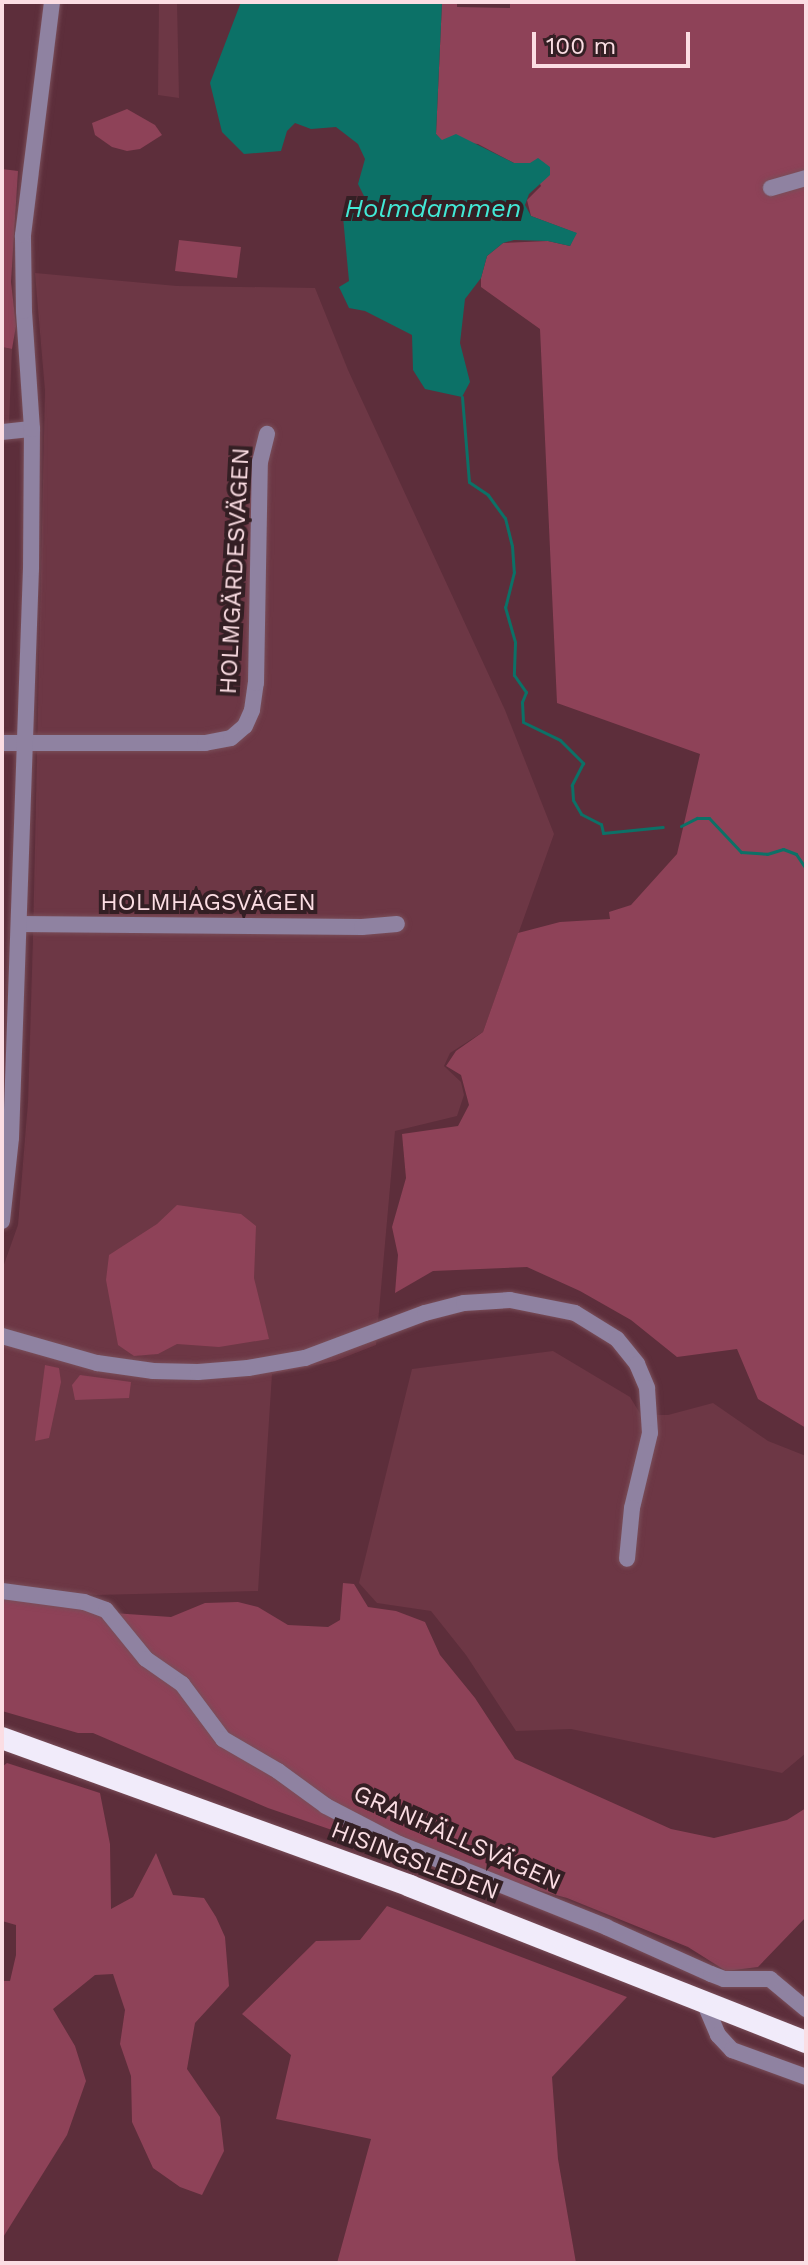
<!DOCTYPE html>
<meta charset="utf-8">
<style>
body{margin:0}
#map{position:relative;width:808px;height:2265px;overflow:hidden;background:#5d2e3b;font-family:"Work Sans",sans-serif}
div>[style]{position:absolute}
.built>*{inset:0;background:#6d3745}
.green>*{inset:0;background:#8e4258}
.water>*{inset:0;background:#0c7167}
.stream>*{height:3px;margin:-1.5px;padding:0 1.5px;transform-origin:1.5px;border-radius:1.5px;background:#0c7167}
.roads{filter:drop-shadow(0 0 2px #794e59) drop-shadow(0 0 2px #794e59)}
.minor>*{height:16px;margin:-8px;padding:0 8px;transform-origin:8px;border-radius:8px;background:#8f82a1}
.highway>*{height:22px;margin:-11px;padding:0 11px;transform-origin:11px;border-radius:11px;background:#f1ebfa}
span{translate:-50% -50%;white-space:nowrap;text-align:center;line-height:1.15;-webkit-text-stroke:8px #341f24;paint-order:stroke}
.street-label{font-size:24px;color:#fbdde3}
.water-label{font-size:26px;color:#42e9d6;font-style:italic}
.frame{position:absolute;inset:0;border:4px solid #fbdde3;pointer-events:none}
.scale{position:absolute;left:532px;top:32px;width:158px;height:36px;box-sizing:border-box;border:4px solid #fbdde3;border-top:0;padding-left:10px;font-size:24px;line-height:28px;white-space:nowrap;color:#fbdde3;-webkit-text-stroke:6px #341f24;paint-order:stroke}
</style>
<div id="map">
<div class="built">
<div style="clip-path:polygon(159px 2px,177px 2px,179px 98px,158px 95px)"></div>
<div style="clip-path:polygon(35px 273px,177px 286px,315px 288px,348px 370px,505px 710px,554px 834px,483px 1032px,450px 1053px,444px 1066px,461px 1082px,464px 1095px,457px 1116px,395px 1131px,376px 1345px,335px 1361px,272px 1374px,258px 1591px,96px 1595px,2px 1583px,2px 1270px,18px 1225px,28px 1102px,33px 938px,45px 391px)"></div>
<div style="clip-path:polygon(2px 347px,12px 349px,9px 424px,2px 425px)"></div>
<div style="clip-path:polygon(553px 1351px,630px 1397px,641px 1415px,668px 1415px,713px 1403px,768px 1441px,806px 1456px,806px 1753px,782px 1773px,571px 1729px,516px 1731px,466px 1655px,431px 1611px,377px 1603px,359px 1583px,412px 1369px)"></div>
</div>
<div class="green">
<div style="clip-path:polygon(442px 2px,457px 2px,457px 7px,510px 8px,510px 2px,806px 2px,806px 1428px,758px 1399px,737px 1349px,677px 1357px,631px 1320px,580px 1291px,527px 1267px,433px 1271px,395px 1293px,398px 1255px,392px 1227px,406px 1178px,402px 1134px,458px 1126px,469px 1105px,461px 1075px,446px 1066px,456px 1051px,483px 1032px,518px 933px,560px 922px,610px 919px,609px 912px,631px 905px,677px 854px,700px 754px,557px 703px,540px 329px,481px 287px,481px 278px,487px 256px,503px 243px,548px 241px,570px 246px,576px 233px,531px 216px,527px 200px,541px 186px,530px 163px,514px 163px,478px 144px,441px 140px,436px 134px)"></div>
<div style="clip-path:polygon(127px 109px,155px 125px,162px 135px,140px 149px,127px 151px,112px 147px,95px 135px,92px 123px)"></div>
<div style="clip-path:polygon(2px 169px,18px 171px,11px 282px,16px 326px,12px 349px,2px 347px)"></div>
<div style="clip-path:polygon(179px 240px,241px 247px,237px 278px,175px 271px)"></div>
<div style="clip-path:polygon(177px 1205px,241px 1214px,256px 1226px,254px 1278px,269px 1339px,219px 1347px,177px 1344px,158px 1354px,134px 1356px,118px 1345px,106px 1280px,109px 1255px,157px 1224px)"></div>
<div style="clip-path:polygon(45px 1365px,59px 1368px,61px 1382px,49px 1438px,35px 1441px)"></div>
<div style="clip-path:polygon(80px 1375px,131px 1382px,129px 1398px,75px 1400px,72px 1385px)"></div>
<div style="clip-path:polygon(343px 1583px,354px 1584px,368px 1607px,396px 1611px,425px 1622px,440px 1655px,475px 1698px,515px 1759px,671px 1829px,714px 1838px,787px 1820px,806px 1808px,806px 1917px,758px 1967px,726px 1971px,688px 1947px,567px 1898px,393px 1851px,268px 1808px,93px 1733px,78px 1733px,2px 1711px,2px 1596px,98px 1612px,171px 1617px,205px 1603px,238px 1602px,258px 1607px,288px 1625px,328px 1627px,340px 1620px)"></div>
<div style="clip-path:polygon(7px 1763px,100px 1793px,110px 1844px,111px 1909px,133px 1897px,156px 1853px,173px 1895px,204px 1898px,216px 1917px,225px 1937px,229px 1986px,195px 2023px,187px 2069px,220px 2117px,224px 2151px,202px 2195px,180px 2187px,153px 2168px,132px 2122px,131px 2076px,120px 2044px,125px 2010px,113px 1974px,95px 1975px,53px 2009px,75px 2046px,86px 2081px,67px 2135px,2px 2239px,2px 1981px,10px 1981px,16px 1955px,16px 1925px,2px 1921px,2px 1767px)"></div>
<div style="clip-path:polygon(387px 1906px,627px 1997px,552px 2077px,558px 2159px,576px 2263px,337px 2263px,371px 2139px,276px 2119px,291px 2055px,242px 2014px,316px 1941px,360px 1940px)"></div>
</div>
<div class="water">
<div style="clip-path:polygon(241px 2px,442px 2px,436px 134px,442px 140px,456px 134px,514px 163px,530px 163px,538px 158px,550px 167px,550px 175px,529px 194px,525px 205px,531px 216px,577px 233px,570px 246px,548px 241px,514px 240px,503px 243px,487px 256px,481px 278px,465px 299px,460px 343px,470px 382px,462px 397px,425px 389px,413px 370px,412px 335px,365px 311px,349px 308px,339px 287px,349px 281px,343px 217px,364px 196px,358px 184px,365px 159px,358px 144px,336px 127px,311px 129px,295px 123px,287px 131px,281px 151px,244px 154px,222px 132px,210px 83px)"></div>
</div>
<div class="stream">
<div style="left:462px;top:397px;width:85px;rotate:85.3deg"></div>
<div style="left:469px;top:482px;width:23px;rotate:34deg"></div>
<div style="left:488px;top:495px;width:29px;rotate:54deg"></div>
<div style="left:505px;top:518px;width:29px;rotate:76deg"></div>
<div style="left:512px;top:546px;width:26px;rotate:86deg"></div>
<div style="left:514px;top:572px;width:36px;rotate:104deg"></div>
<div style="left:505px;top:607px;width:36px;rotate:74deg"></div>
<div style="left:515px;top:642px;width:33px;rotate:92deg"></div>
<div style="left:514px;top:675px;width:21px;rotate:55deg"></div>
<div style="left:526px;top:692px;width:11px;rotate:112deg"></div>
<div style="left:522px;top:702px;width:20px;rotate:87deg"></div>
<div style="left:523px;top:722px;width:41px;rotate:25.9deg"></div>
<div style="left:560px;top:740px;width:33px;rotate:45deg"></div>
<div style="left:583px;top:763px;width:25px;rotate:117deg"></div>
<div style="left:572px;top:785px;width:15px;rotate:86deg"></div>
<div style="left:573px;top:800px;width:16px;rotate:60deg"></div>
<div style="left:581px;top:814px;width:22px;rotate:27deg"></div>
<div style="left:601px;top:824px;width:9px;rotate:77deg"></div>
<div style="left:603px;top:833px;width:60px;rotate:-5.7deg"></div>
<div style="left:681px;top:826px;width:18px;rotate:-27deg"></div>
<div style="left:697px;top:818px;width:12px"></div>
<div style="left:709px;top:818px;width:47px;rotate:46.7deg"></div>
<div style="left:741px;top:852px;width:26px;rotate:4deg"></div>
<div style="left:767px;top:854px;width:17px;rotate:-17deg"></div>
<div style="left:783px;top:849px;width:14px;rotate:21deg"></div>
<div style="left:796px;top:854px;width:18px;rotate:56deg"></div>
</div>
<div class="roads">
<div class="minor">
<div style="left:771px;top:188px;width:36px;rotate:-16deg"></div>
<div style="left:2px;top:432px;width:30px;rotate:-6deg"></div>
<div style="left:2px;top:743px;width:203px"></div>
<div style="left:205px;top:743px;width:26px;rotate:-11deg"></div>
<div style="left:231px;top:738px;width:18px;rotate:-41deg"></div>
<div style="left:245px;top:726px;width:17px;rotate:-66deg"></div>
<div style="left:252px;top:710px;width:27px;rotate:-82deg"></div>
<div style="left:256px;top:683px;width:221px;rotate:-89deg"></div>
<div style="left:260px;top:462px;width:29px;rotate:-76deg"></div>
<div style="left:19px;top:924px;width:343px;rotate:0.5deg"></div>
<div style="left:362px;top:927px;width:35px;rotate:-5deg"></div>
<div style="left:2px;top:1221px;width:83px;rotate:-83.8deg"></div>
<div style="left:11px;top:1138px;width:569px;rotate:-87.99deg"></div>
<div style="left:31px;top:569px;width:140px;rotate:-89.6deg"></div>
<div style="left:32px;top:429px;width:118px;rotate:-93.9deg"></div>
<div style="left:24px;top:311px;width:76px;rotate:-90.8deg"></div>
<div style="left:23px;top:235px;width:235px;rotate:-82.9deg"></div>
<div style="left:2px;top:1336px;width:99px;rotate:15.9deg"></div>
<div style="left:97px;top:1363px;width:57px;rotate:8.1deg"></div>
<div style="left:153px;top:1371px;width:45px;rotate:1.3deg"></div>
<div style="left:198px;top:1372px;width:50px;rotate:-4.6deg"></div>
<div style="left:248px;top:1368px;width:58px;rotate:-10deg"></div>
<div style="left:305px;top:1358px;width:128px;rotate:-20.6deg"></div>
<div style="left:425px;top:1313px;width:40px;rotate:-14.4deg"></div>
<div style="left:464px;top:1303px;width:46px;rotate:-3.7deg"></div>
<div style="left:510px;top:1300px;width:66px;rotate:11.3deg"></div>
<div style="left:575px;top:1313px;width:49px;rotate:31.8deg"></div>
<div style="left:617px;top:1339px;width:32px;rotate:51deg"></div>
<div style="left:637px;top:1364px;width:26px;rotate:67deg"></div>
<div style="left:647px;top:1388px;width:45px;rotate:86.2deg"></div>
<div style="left:650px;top:1433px;width:77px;rotate:103.5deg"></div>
<div style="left:632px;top:1508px;width:51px;rotate:95.6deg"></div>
<div style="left:2px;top:1591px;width:83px;rotate:7.6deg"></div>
<div style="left:84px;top:1602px;width:23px;rotate:20deg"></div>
<div style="left:106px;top:1610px;width:63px;rotate:50.8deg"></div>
<div style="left:146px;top:1659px;width:44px;rotate:34.8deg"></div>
<div style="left:182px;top:1684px;width:69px;rotate:53.3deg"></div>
<div style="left:223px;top:1739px;width:64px;rotate:30.2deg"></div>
<div style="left:278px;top:1771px;width:59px;rotate:36.1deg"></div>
<div style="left:326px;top:1806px;width:82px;rotate:27.5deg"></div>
<div style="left:399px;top:1844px;width:223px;rotate:21.8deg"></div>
<div style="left:606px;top:1927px;width:115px;rotate:24.1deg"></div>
<div style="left:711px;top:1974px;width:14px;rotate:21deg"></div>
<div style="left:724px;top:1979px;width:46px"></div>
<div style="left:770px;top:1979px;width:47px;rotate:39.8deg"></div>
<div style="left:704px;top:2002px;width:36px;rotate:67deg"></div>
<div style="left:718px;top:2035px;width:21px;rotate:47deg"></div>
<div style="left:732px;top:2050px;width:79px;rotate:20deg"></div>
</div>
<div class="highway">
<div style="left:2px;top:1738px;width:434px;rotate:19.9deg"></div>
<div style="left:410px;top:1886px;width:426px;rotate:21.5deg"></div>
</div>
</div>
<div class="street-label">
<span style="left:235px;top:571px;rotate:-87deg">HOLMGÄRDESVÄGEN</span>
<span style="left:208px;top:903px">HOLMHAGSVÄGEN</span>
<span style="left:457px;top:1838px;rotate:24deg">GRANHÄLLSVÄGEN</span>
<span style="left:415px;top:1861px;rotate:21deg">HISINGSLEDEN</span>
</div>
<div class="water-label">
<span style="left:433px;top:209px">Holmdammen</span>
</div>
<div class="frame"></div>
<div class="scale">100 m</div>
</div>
